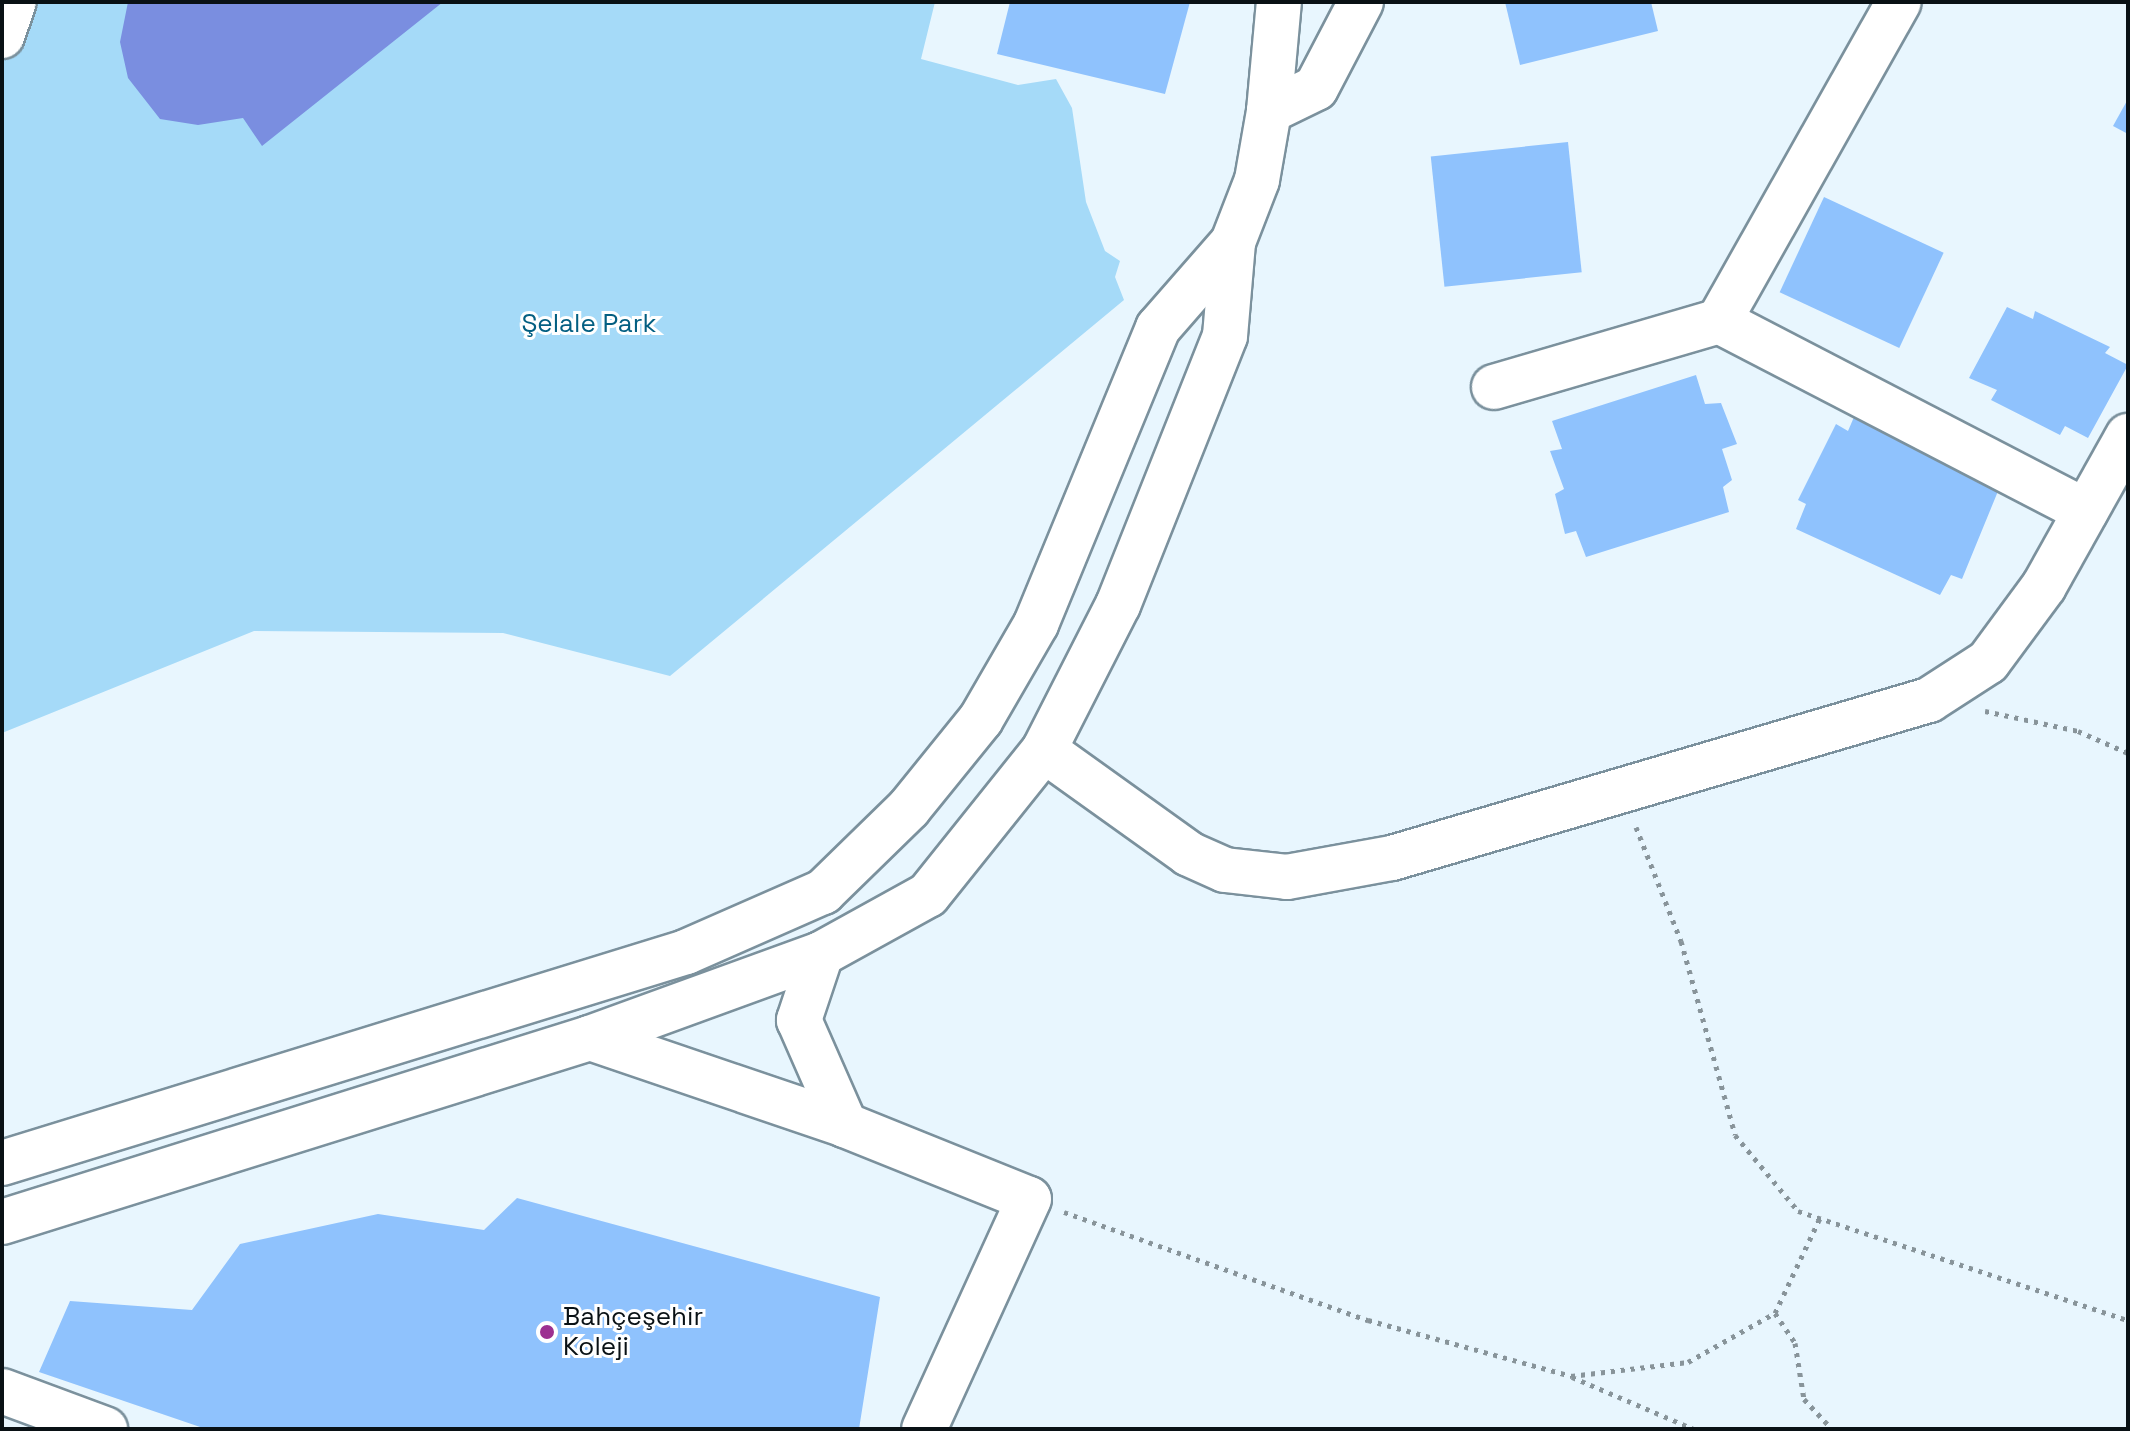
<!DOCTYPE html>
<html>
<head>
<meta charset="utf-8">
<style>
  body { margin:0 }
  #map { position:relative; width:2130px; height:1431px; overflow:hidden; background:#e8f6fe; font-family:"Space Grotesk",sans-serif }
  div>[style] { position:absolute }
  .green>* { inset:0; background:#a5daf8 }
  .water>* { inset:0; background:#7a8ee0 }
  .building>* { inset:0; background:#8fc2fd; transform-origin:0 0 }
  .path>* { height:5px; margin-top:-2.5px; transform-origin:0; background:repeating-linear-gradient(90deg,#88949a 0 4px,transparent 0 10px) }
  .roads { filter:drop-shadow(2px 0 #7b919d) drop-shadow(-2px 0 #7b919d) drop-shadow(0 2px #7b919d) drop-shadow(0 -2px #7b919d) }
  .minor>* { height:44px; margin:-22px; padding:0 22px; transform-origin:22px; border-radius:22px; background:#fff }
  .dots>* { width:22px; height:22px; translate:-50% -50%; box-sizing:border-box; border:4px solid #fff; border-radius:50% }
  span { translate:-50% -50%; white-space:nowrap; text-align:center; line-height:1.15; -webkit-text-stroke:6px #fff; paint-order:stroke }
  .park-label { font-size:26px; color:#035f82 }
  .poi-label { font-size:26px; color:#091115 }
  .left { translate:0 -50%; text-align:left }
  .frame { position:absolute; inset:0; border:4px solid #091115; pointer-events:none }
</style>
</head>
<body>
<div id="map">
  <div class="green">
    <i style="clip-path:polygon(2px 2px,935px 2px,921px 59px,1018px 85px,1056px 79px,1072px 108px,1086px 202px,1105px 251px,1120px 261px,1115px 277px,1124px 300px,670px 676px,503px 633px,254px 631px,2px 733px)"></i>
  </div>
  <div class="water">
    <i style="clip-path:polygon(128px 2px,443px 2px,262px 146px,243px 118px,198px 125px,160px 119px,128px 78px,120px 42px)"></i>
  </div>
  <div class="building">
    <i style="clip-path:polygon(1010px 2px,1190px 2px,1165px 94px,997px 54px)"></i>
    <i style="clip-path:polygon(1505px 2px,1651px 2px,1658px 31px,1520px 65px)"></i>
    <i style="clip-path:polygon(2128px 99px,2128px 134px,2113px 126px)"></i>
    <i style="left:1568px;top:142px;width:131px;height:138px;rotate:84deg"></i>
    <i style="left:1824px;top:197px;width:132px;height:105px;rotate:25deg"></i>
    <i style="clip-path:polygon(2007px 307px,2033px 319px,2035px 311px,2110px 347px,2105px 353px,2128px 365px,2088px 438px,2065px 426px,2060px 435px,1991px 400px,1997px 390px,1969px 378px)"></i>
    <i style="clip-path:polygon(1696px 375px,1705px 404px,1721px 403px,1737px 444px,1722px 449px,1732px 480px,1723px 487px,1729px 512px,1586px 557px,1576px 531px,1565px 534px,1555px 494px,1564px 489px,1550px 451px,1562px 449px,1552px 421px)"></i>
    <i style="clip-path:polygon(1857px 410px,2003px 479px,1962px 579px,1951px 575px,1940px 595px,1796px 529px,1806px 504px,1798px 500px,1836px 424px,1848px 431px)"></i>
    <i style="clip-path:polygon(517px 1198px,880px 1297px,859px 1429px,206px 1429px,39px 1372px,70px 1301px,192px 1310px,240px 1244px,378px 1214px,484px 1230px)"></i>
  </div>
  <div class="path">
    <i style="left:1985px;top:711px;width:95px;rotate:12.1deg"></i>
    <i style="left:2078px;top:731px;width:55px;rotate:23.7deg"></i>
    <i style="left:1636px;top:827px;width:123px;rotate:68.5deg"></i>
    <i style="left:1681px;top:941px;width:201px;rotate:74.4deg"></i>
    <i style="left:1735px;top:1135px;width:99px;rotate:50.3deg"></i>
    <i style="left:1798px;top:1211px;width:348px;rotate:18.3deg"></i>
    <i style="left:1064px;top:1212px;width:323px;rotate:19.6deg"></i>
    <i style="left:1368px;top:1320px;width:211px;rotate:15.4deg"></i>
    <i style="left:1571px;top:1376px;width:118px;rotate:-6.8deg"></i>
    <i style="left:1688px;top:1362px;width:100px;rotate:-29.4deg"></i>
    <i style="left:1775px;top:1313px;width:105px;rotate:-64.7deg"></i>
    <i style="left:1775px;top:1313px;width:36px;rotate:56deg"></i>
    <i style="left:1795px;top:1343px;width:57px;rotate:80.9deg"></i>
    <i style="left:1804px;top:1399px;width:41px;rotate:47deg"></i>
    <i style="left:1572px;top:1377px;width:133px;rotate:23.1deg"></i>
  </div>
  <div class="roads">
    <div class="minor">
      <i style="left:2px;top:36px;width:36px;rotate:-71deg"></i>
      <i style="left:1269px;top:111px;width:52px;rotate:-26.1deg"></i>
      <i style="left:1316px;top:88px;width:97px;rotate:-62.4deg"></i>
      <i style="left:1719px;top:321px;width:413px;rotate:27.4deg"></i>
      <i style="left:1494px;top:387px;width:234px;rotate:-16.3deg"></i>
      <i style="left:1719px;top:321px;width:366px;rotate:-60.6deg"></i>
      <i style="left:1044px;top:750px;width:178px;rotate:35.6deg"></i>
      <i style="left:1189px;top:854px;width:39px;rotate:24deg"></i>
      <i style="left:1225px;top:870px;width:62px;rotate:6.4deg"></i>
      <i style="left:1287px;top:877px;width:107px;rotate:-10.3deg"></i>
      <i style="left:1392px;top:858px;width:560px;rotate:-16.4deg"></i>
      <i style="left:1929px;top:700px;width:70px;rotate:-32.8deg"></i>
      <i style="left:1988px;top:662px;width:94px;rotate:-53.6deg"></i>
      <i style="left:2044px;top:586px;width:172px;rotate:-60.8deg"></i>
      <i style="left:821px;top:954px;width:70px;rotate:108.4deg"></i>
      <i style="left:799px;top:1020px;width:115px;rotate:66.3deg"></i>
      <i style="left:845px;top:1125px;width:198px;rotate:21.9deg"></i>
      <i style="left:1029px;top:1199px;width:253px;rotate:114.5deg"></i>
      <i style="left:590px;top:1038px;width:269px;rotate:18.8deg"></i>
      <i style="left:2px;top:1163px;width:716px;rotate:-17.14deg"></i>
      <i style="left:686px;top:952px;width:150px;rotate:-23.7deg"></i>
      <i style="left:823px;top:892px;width:120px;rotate:-44.3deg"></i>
      <i style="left:909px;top:808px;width:114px;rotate:-51deg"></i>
      <i style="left:981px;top:719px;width:110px;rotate:-59.9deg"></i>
      <i style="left:1036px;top:624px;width:320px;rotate:-67.6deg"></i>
      <i style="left:1158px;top:328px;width:114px;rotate:-48.9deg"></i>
      <i style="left:2px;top:1222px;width:616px;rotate:-17.38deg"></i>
      <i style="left:590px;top:1038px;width:246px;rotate:-20deg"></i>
      <i style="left:821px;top:954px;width:122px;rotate:-28.9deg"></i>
      <i style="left:928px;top:895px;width:186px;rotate:-51.3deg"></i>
      <i style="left:1044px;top:750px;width:163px;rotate:-63deg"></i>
      <i style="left:1118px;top:605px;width:289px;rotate:-68.3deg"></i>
      <i style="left:1225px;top:336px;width:94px;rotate:-85.1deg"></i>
      <i style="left:1233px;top:242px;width:66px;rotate:-68.8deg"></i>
      <i style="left:1257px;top:180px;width:70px;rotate:-80.1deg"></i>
      <i style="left:1269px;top:111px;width:109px;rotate:-84.8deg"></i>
      <i style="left:2px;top:1391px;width:110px;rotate:20.3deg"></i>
    </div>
  </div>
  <div class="dots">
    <i style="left:547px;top:1332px;background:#9c3091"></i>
  </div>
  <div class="park-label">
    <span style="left:589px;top:324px">Şelale Park</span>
  </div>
  <div class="poi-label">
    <span class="left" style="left:563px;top:1332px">Bahçeşehir<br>Koleji</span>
  </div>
  <div class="frame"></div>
</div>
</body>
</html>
